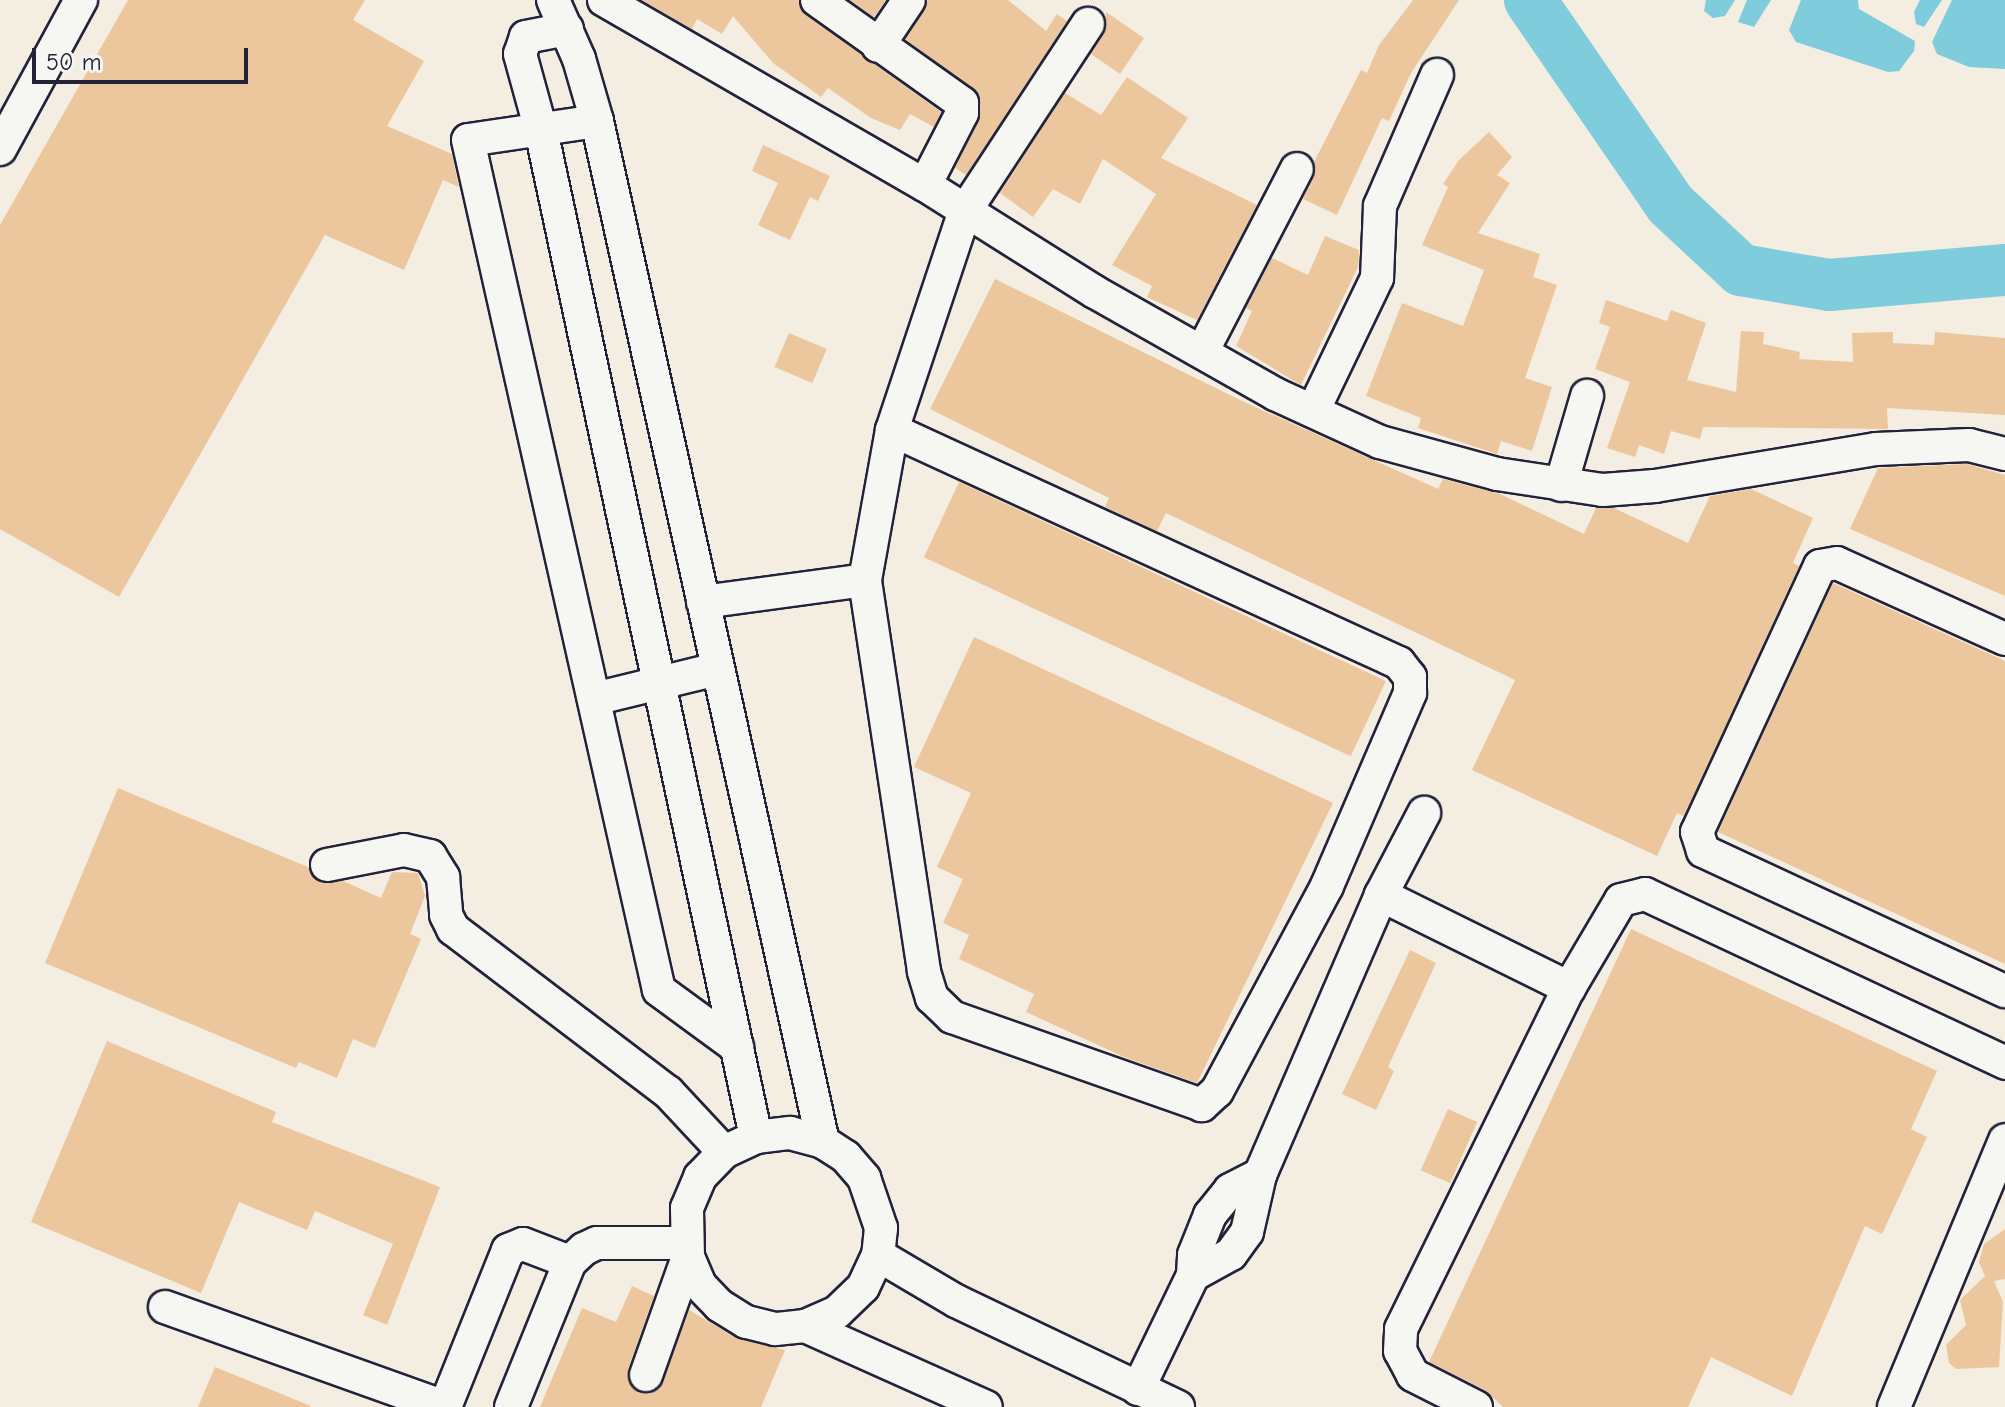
<!DOCTYPE html>
<html>
<head>
<meta charset="utf-8">
<style>
  body { margin:0 }
  #map { position:relative; width:2005px; height:1407px; overflow:hidden; background:#f4ede1; font-family:"Comic Neue",sans-serif }
  div>[style] { position:absolute }
  .water>* { inset:0; background:#7eccdc }
  .river>* { height:52px; margin:-26px; padding:0 26px; transform-origin:26px; border-radius:26px; background:#7eccdc }
  .building>* { inset:0; background:#ecc79d; transform-origin:0 0 }
  .roads { filter:drop-shadow(2px 0 #22223b) drop-shadow(-2px 0 #22223b) drop-shadow(0 2px #22223b) drop-shadow(0 -2px #22223b) }
  .minor>* { height:32px; margin:-16px; padding:0 16px; transform-origin:16px; border-radius:16px; background:#f6f6f2 }
  span { translate:-50% -50%; white-space:nowrap; text-align:center; line-height:1.15; -webkit-text-stroke:6px #f6f6f2; paint-order:stroke }
  .scale { position:absolute; left:32px; top:48px; width:216px; height:36px; box-sizing:border-box; border:4px solid #22223b; border-top:0; padding-left:10px; font-size:24px; line-height:28px; white-space:nowrap; color:#22223b; -webkit-text-stroke:6px #f6f6f2; paint-order:stroke }
</style>
</head>
<body>
<div id="map">
  <div class="water">
    <i style="clip-path:polygon(1706px 0,1735px 0,1725px 16px,1713px 18px,1704px 11px)"></i>
    <i style="clip-path:polygon(1747px 0,1771px 0,1754px 27px,1738px 22px)"></i>
    <i style="clip-path:polygon(1801px 0,1858px 0,1859px 9px,1915px 41px,1914px 51px,1899px 71px,1888px 72px,1796px 42px,1789px 30px)"></i>
    <i style="clip-path:polygon(1920px 0,1942px 0,1924px 27px,1916px 24px,1914px 12px)"></i>
    <i style="clip-path:polygon(1952px 0,2005px 0,2005px 69px,1969px 67px,1937px 54px,1932px 42px)"></i>
  </div>
  <div class="river">
    <i style="left:1530px;top:0;width:247px;rotate:55.5deg"></i>
    <i style="left:1670px;top:204px;width:97px;rotate:42.9deg"></i>
    <i style="left:1741px;top:270px;width:89px;rotate:9.7deg"></i>
    <i style="left:1829px;top:285px;width:177px;rotate:-4.9deg"></i>
  </div>
  <div class="building">
    <i style="clip-path:polygon(128px 0,365px 0,353px 20px,424px 61px,387px 126px,452px 154px,459px 187px,443px 180px,404px 270px,325px 235px,119px 597px,0 529px,0 225px)"></i>
    <i style="clip-path:polygon(642px 0,798px 0,806px 15px,941px 112px,934px 127px,910px 114px,900px 130px,871px 118px,828px 88px,821px 97px,773px 63px,733px 16px,722px 34px,697px 19px,692px 29px)"></i>
    <i style="clip-path:polygon(850px 0,886px 0,874px 17px)"></i>
    <i style="clip-path:polygon(928px 0,1008px 0,1046px 31px,1057px 14px,1067px 21px,966px 175px,955px 168px,979px 121px,979px 95px,905px 39px)"></i>
    <i style="clip-path:polygon(1413px 0,1459px 0,1411px 73px,1389px 121px,1382px 118px,1337px 215px,1303px 199px,1314px 177px,1314px 162px,1361px 70px,1367px 73px,1379px 45px)"></i>
    <i style="clip-path:polygon(1106px 12px,1144px 38px,1120px 74px,1091px 54px,1104px 34px)"></i>
    <i style="clip-path:polygon(1127px 77px,1188px 118px,1161px 158px,1257px 205px,1197px 320px,1147px 297px,1152px 286px,1112px 265px,1156px 194px,1103px 159px,1080px 204px,1053px 189px,1033px 217px,1000px 193px,1065px 93px,1101px 115px)"></i>
    <i style="clip-path:polygon(1489px 132px,1512px 157px,1497px 175px,1510px 183px,1478px 233px,1540px 254px,1533px 277px,1557px 285px,1525px 378px,1552px 387px,1532px 451px,1501px 441px,1497px 454px,1418px 428px,1421px 418px,1366px 396px,1402px 303px,1463px 326px,1484px 270px,1422px 245px,1448px 187px,1443px 184px,1459px 160px)"></i>
    <i style="clip-path:polygon(763px 145px,830px 176px,818px 201px,810px 197px,790px 240px,758px 225px,778px 183px,752px 171px)"></i>
    <i style="clip-path:polygon(1325px 236px,1359px 250px,1358px 267px,1301px 385px,1236px 346px,1252px 311px,1246px 308px,1272px 258px,1308px 275px)"></i>
    <i style="clip-path:polygon(995px 279px,1240px 400px,1438px 489px,1443px 479px,1500px 494px,1584px 534px,1596px 508px,1614px 508px,1688px 543px,1710px 496px,1751px 489px,1813px 518px,1793px 563px,1799px 566px,1684px 816px,1677px 813px,1657px 856px,1472px 770px,1515px 680px,1166px 513px,1157px 531px,1105px 507px,1109px 498px,930px 409px)"></i>
    <i style="clip-path:polygon(1606px 300px,1667px 321px,1671px 310px,1706px 323px,1687px 380px,1736px 392px,1741px 331px,1764px 332px,1763px 344px,1800px 352px,1799px 359px,1853px 362px,1852px 333px,1893px 332px,1893px 343px,1934px 345px,1935px 332px,2005px 338px,2005px 415px,1887px 408px,1888px 429px,1703px 427px,1700px 439px,1671px 431px,1664px 454px,1639px 445px,1635px 457px,1607px 448px,1630px 382px,1595px 369px,1610px 327px,1599px 323px)"></i>
    <i style="left:789px;top:333px;width:41px;height:37px;rotate:23deg"></i>
    <i style="clip-path:polygon(1967px 464px,2005px 475px,2005px 596px,1850px 529px,1878px 468px)"></i>
    <i style="left:959px;top:482px;width:471px;height:83px;rotate:25deg"></i>
    <i style="clip-path:polygon(1833px 583px,2005px 661px,2005px 964px,1718px 832px)"></i>
    <i style="clip-path:polygon(974px 637px,1333px 803px,1197px 1083px,1124px 1057px,1026px 1012px,1034px 994px,959px 959px,969px 935px,943px 923px,963px 879px,937px 867px,971px 793px,914px 767px)"></i>
    <i style="clip-path:polygon(118px 788px,308px 867px,322px 883px,343px 881px,381px 898px,392px 872px,418px 873px,425px 896px,410px 934px,421px 939px,375px 1048px,353px 1039px,337px 1078px,299px 1062px,296px 1068px,45px 963px)"></i>
    <i style="clip-path:polygon(1631px 929px,1937px 1071px,1911px 1129px,1927px 1137px,1882px 1234px,1865px 1226px,1792px 1396px,1711px 1357px,1688px 1407px,1503px 1407px,1485px 1390px,1429px 1362px)"></i>
    <i style="clip-path:polygon(1410px 950px,1436px 963px,1388px 1067px,1394px 1071px,1376px 1110px,1342px 1094px)"></i>
    <i style="clip-path:polygon(107px 1041px,276px 1112px,272px 1122px,440px 1187px,387px 1325px,363px 1315px,393px 1244px,315px 1211px,307px 1230px,239px 1202px,201px 1293px,31px 1222px)"></i>
    <i style="left:1448px;top:1109px;width:32px;height:67px;rotate:24deg"></i>
    <i style="clip-path:polygon(2005px 1229px,2005px 1279px,1994px 1281px,2003px 1302px,1999px 1367px,1956px 1369px,1949px 1363px,1946px 1345px,1966px 1325px,1960px 1300px,1985px 1276px,1979px 1262px,1984px 1244px)"></i>
    <i style="clip-path:polygon(632px 1286px,654px 1296px,628px 1369px,632px 1388px,649px 1394px,659px 1389px,689px 1310px,736px 1338px,785px 1350px,761px 1407px,540px 1407px,582px 1308px,616px 1322px)"></i>
    <i style="clip-path:polygon(215px 1367px,311px 1406px,310px 1407px,198px 1407px)"></i>
  </div>
  <div class="roads">
    <div class="minor">
      <i style="left:553px;top:0;width:64px;rotate:66.2deg"></i>
      <i style="left:579px;top:59px;width:65px;rotate:73.8deg"></i>
      <i style="left:597px;top:121px;width:1046px;rotate:77.52deg"></i>
      <i style="left:823px;top:1142px;width:27px;rotate:33deg"></i>
      <i style="left:846px;top:1157px;width:28px;rotate:49deg"></i>
      <i style="left:864px;top:1178px;width:53px;rotate:71.2deg"></i>
      <i style="left:881px;top:1228px;width:27px;rotate:96deg"></i>
      <i style="left:878px;top:1255px;width:35px;rotate:115deg"></i>
      <i style="left:863px;top:1287px;width:36px;rotate:136deg"></i>
      <i style="left:837px;top:1312px;width:35px;rotate:156deg"></i>
      <i style="left:805px;top:1326px;width:30px;rotate:174deg"></i>
      <i style="left:775px;top:1329px;width:30px;rotate:-166deg"></i>
      <i style="left:746px;top:1322px;width:31px;rotate:-148deg"></i>
      <i style="left:720px;top:1306px;width:29px;rotate:-134deg"></i>
      <i style="left:700px;top:1285px;width:30px;rotate:-113deg"></i>
      <i style="left:688px;top:1257px;width:49px;rotate:-91.2deg"></i>
      <i style="left:687px;top:1208px;width:34px;rotate:-67deg"></i>
      <i style="left:700px;top:1177px;width:35px;rotate:-46deg"></i>
      <i style="left:724px;top:1152px;width:35px;rotate:-25deg"></i>
      <i style="left:756px;top:1137px;width:34px;rotate:-7deg"></i>
      <i style="left:790px;top:1133px;width:34px;rotate:15deg"></i>
      <i style="left:604px;top:0;width:370px;rotate:30deg"></i>
      <i style="left:925px;top:185px;width:201px;rotate:32.2deg"></i>
      <i style="left:1095px;top:292px;width:207px;rotate:29.5deg"></i>
      <i style="left:1275px;top:394px;width:115px;rotate:24.6deg"></i>
      <i style="left:1380px;top:442px;width:121px;rotate:15.3deg"></i>
      <i style="left:1497px;top:474px;width:107px;rotate:8.6deg"></i>
      <i style="left:1603px;top:490px;width:52px;rotate:-4.4deg"></i>
      <i style="left:1655px;top:486px;width:224px;rotate:-9.5deg"></i>
      <i style="left:1876px;top:449px;width:93px;rotate:-2.5deg"></i>
      <i style="left:1969px;top:445px;width:37px;rotate:14deg"></i>
      <i style="left:817px;top:0;width:178px;rotate:35.4deg"></i>
      <i style="left:962px;top:103px;width:10px;rotate:90deg"></i>
      <i style="left:962px;top:113px;width:81px;rotate:117.2deg"></i>
      <i style="left:567px;top:29px;width:42px;rotate:169deg"></i>
      <i style="left:526px;top:37px;width:18px;rotate:109deg"></i>
      <i style="left:520px;top:54px;width:79px;rotate:74.6deg"></i>
      <i style="left:541px;top:130px;width:1030px;rotate:77.95deg"></i>
      <i style="left:878px;top:46px;width:55px;rotate:-56deg"></i>
      <i style="left:597px;top:121px;width:130px;rotate:171.6deg"></i>
      <i style="left:468px;top:140px;width:871px;rotate:77.34deg"></i>
      <i style="left:659px;top:990px;width:97px;rotate:36.2deg"></i>
      <i style="left:0;top:149px;width:170px;rotate:-61.5deg"></i>
      <i style="left:1202px;top:352px;width:206px;rotate:-62.6deg"></i>
      <i style="left:1313px;top:411px;width:148px;rotate:-64.3deg"></i>
      <i style="left:1377px;top:278px;width:72px;rotate:-87.6deg"></i>
      <i style="left:1380px;top:206px;width:143px;rotate:-66.5deg"></i>
      <i style="left:892px;top:430px;width:558px;rotate:24.68deg"></i>
      <i style="left:1399px;top:663px;width:18px;rotate:52deg"></i>
      <i style="left:1410px;top:677px;width:16px;rotate:90deg"></i>
      <i style="left:1410px;top:693px;width:210px;rotate:113.3deg"></i>
      <i style="left:1327px;top:886px;width:233px;rotate:118.2deg"></i>
      <i style="left:1217px;top:1091px;width:21px;rotate:137deg"></i>
      <i style="left:1202px;top:1105px;width:265px;rotate:-160.6deg"></i>
      <i style="left:952px;top:1017px;width:28px;rotate:-136deg"></i>
      <i style="left:932px;top:998px;width:28px;rotate:-107deg"></i>
      <i style="left:924px;top:971px;width:395px;rotate:-98.6deg"></i>
      <i style="left:865px;top:580px;width:152px;rotate:-79.8deg"></i>
      <i style="left:892px;top:430px;width:231px;rotate:-71.6deg"></i>
      <i style="left:965px;top:211px;width:224px;rotate:-56.7deg"></i>
      <i style="left:1561px;top:485px;width:93px;rotate:-73.7deg"></i>
      <i style="left:703px;top:602px;width:163px;rotate:-7.7deg"></i>
      <i style="left:2005px;top:639px;width:184px;rotate:-155.7deg"></i>
      <i style="left:1837px;top:563px;width:17px;rotate:170deg"></i>
      <i style="left:1820px;top:566px;width:293px;rotate:114.8deg"></i>
      <i style="left:1697px;top:832px;width:20px;rotate:72deg"></i>
      <i style="left:1703px;top:851px;width:333px;rotate:24.9deg"></i>
      <i style="left:594px;top:699px;width:127px;rotate:-13.7deg"></i>
      <i style="left:327px;top:865px;width:78px;rotate:-11deg"></i>
      <i style="left:404px;top:850px;width:27px;rotate:13deg"></i>
      <i style="left:430px;top:856px;width:25px;rotate:58deg"></i>
      <i style="left:443px;top:877px;width:38px;rotate:85deg"></i>
      <i style="left:446px;top:915px;width:16px;rotate:63deg"></i>
      <i style="left:453px;top:929px;width:270px;rotate:37.2deg"></i>
      <i style="left:668px;top:1092px;width:82px;rotate:47deg"></i>
      <i style="left:1381px;top:895px;width:210px;rotate:26.3deg"></i>
      <i style="left:878px;top:1255px;width:91px;rotate:30.5deg"></i>
      <i style="left:956px;top:1301px;width:246px;rotate:25.5deg"></i>
      <i style="left:1193px;top:1275px;width:43px;rotate:-28.9deg"></i>
      <i style="left:1231px;top:1254px;width:27px;rotate:-54deg"></i>
      <i style="left:1247px;top:1232px;width:58px;rotate:-77.2deg"></i>
      <i style="left:1260px;top:1175px;width:305px;rotate:-66.6deg"></i>
      <i style="left:1381px;top:895px;width:93px;rotate:-62.3deg"></i>
      <i style="left:165px;top:1307px;width:296px;rotate:19.7deg"></i>
      <i style="left:805px;top:1326px;width:198px;rotate:24.1deg"></i>
      <i style="left:646px;top:1375px;width:125px;rotate:-70.4deg"></i>
      <i style="left:1138px;top:1389px;width:127px;rotate:-64.2deg"></i>
      <i style="left:1193px;top:1275px;width:20px;rotate:-87deg"></i>
      <i style="left:1194px;top:1255px;width:43px;rotate:-68.2deg"></i>
      <i style="left:1210px;top:1215px;width:32px;rotate:-51deg"></i>
      <i style="left:1230px;top:1190px;width:34px;rotate:-27deg"></i>
      <i style="left:445px;top:1407px;width:169px;rotate:-68.1deg"></i>
      <i style="left:508px;top:1250px;width:16px;rotate:-22deg"></i>
      <i style="left:523px;top:1244px;width:50px;rotate:21deg"></i>
      <i style="left:511px;top:1407px;width:157px;rotate:-67.9deg"></i>
      <i style="left:570px;top:1262px;width:19px;rotate:-43deg"></i>
      <i style="left:584px;top:1249px;width:14px;rotate:-25deg"></i>
      <i style="left:597px;top:1243px;width:88px"></i>
      <i style="left:1476px;top:1407px;width:71px;rotate:-153.1deg"></i>
      <i style="left:1413px;top:1375px;width:27px;rotate:-118deg"></i>
      <i style="left:1400px;top:1351px;width:22px;rotate:-87deg"></i>
      <i style="left:1401px;top:1329px;width:380px;rotate:-63.8deg"></i>
      <i style="left:1569px;top:988px;width:102px;rotate:-59.4deg"></i>
      <i style="left:1621px;top:900px;width:25px;rotate:-14deg"></i>
      <i style="left:1645px;top:894px;width:398px;rotate:25.1deg"></i>
      <i style="left:1894px;top:1407px;width:289px;rotate:-67.4deg"></i>
    </div>
  </div>
  <div class="scale">50 m</div>
</div>
</body>
</html>
